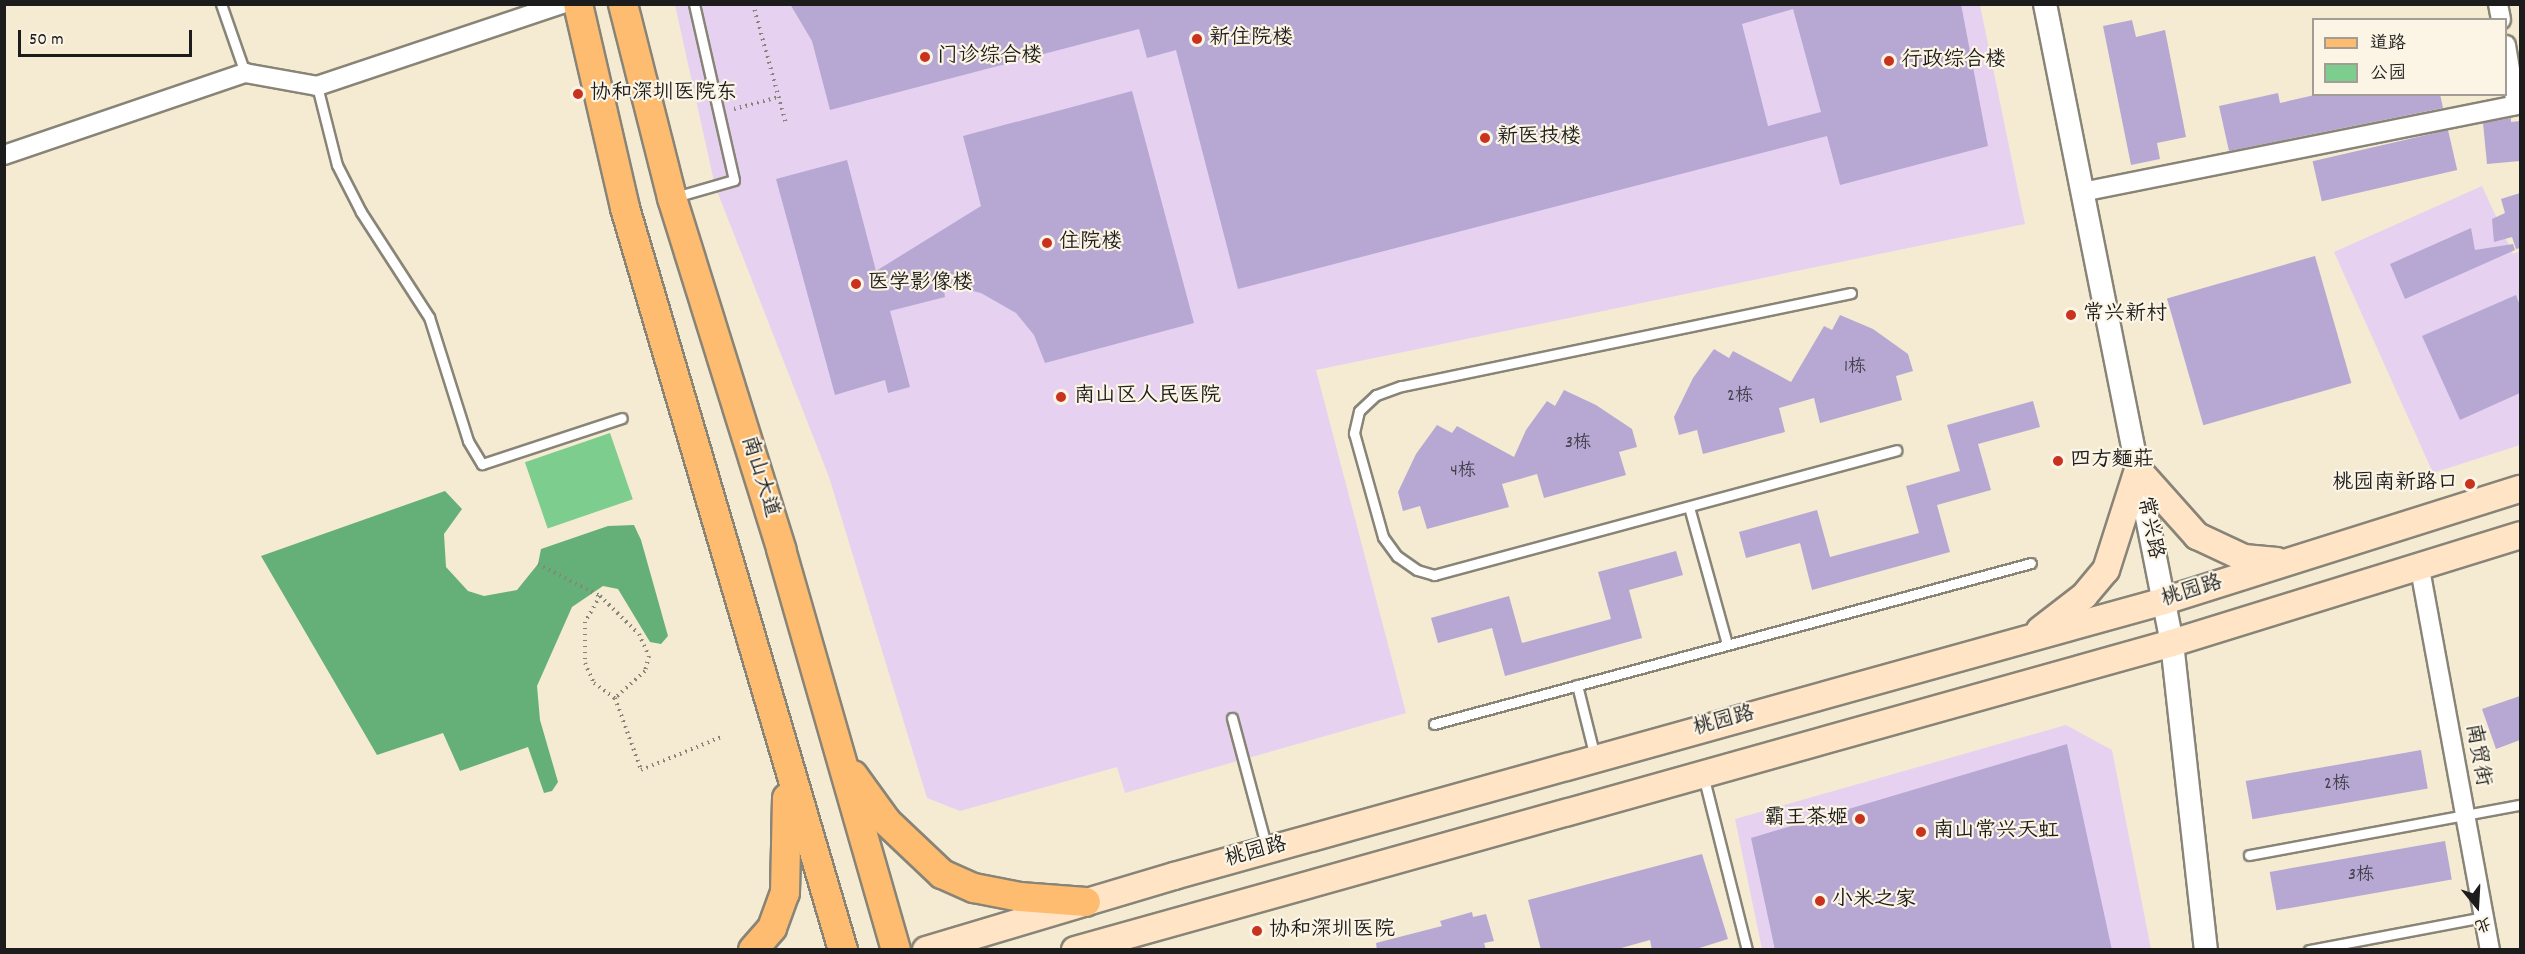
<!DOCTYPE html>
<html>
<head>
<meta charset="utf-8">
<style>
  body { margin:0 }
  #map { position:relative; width:2525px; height:954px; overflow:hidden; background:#f4ebd2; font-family:Dekko,"LXGW WenKai TC",sans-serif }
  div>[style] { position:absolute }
  .built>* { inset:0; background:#e6d2f0 }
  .green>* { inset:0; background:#7ccd8e; transform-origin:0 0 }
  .forest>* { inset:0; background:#65b079 }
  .building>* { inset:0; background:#b6a8d3; transform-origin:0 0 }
  .path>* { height:4px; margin-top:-2px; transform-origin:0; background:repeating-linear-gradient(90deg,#888477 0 1.5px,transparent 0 6px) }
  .roads { filter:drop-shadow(2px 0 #888477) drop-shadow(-2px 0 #888477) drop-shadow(0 2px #888477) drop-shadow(0 -2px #888477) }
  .service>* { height:9px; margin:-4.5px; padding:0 4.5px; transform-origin:4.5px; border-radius:4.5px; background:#fff }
  .minor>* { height:18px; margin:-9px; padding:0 9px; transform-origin:9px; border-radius:9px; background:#fff }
  .tertiary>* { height:22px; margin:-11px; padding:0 11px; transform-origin:11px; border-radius:11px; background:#fff }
  .secondary>* { height:26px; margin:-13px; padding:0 13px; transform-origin:13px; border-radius:13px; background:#ffe4c6 }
  .primary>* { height:28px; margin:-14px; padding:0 14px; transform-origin:14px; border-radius:14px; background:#febc70 }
  .dots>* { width:16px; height:16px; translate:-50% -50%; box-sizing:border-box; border:3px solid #fcf5e5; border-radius:50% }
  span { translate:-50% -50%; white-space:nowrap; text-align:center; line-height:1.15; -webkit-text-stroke:4.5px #fcf5e5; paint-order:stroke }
  .number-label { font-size:18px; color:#423f4a }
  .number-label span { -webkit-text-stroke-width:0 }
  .poi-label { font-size:21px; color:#1c1c1c }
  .left { translate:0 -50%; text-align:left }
  .right { translate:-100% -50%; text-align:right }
  .street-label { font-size:21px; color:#1c1c1c }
  .frame { position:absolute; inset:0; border:6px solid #1c1c1c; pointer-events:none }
  .legend { position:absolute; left:2312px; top:18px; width:195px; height:78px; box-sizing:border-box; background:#fcf5e5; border:2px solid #a29e95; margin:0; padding:8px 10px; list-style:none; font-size:18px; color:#1c1c1c }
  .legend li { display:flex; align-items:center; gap:12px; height:30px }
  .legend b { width:30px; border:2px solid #a29e95 }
  .north { position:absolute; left:2447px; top:876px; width:60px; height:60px; -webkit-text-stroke:4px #fcf5e5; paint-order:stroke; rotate:162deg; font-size:16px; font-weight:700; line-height:24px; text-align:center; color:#1c1c1c }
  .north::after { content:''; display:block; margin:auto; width:21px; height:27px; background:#1c1c1c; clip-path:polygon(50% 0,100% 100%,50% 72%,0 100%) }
  .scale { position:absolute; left:18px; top:30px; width:174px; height:27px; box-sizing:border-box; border:3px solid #1c1c1c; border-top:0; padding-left:8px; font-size:18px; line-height:21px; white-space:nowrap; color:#1c1c1c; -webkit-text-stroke:4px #fcf5e5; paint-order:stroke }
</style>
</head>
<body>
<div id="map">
  <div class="built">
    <i style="clip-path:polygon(675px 5px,1980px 5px,2025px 224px,1316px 370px,1406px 713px,1125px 793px,1117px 767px,960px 811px,927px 798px,829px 477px,715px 186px)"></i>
    <i style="clip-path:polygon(2482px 186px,2513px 254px,2520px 251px,2520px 445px,2433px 473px,2334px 252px)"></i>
    <i style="clip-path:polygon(2066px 725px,2112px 750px,2151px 949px,1762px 949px,1735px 819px)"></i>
  </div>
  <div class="green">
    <i style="left:610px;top:433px;width:70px;height:90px;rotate:71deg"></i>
  </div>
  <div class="forest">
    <i style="clip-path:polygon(445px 491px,462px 509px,444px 534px,446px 567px,468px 591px,484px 596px,517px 590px,538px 564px,541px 549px,608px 526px,634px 525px,641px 540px,668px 636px,661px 644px,650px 642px,618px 589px,603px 586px,572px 607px,537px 686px,540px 720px,558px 782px,552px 791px,544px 793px,528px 747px,460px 771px,443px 733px,377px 755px,261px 556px)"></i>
  </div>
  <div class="building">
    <i style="clip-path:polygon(evenodd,790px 4px,1961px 4px,1988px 146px,1840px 185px,1827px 136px,1238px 289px,1176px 50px,1147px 58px,1139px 29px,830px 110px,812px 41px,790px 4px,1793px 9px,1821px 112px,1768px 126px,1742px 24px,1793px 9px)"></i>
    <i style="clip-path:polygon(2132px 20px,2136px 37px,2165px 30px,2186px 137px,2157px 143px,2160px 159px,2131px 165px,2103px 26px)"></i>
    <i style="clip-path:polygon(1132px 91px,1194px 323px,1045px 363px,1034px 335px,1016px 313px,981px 293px,943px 284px,945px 297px,890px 311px,910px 387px,888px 393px,885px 380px,835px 395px,776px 179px,847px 160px,876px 271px,981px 206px,963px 136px)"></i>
    <i style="clip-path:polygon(2278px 93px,2280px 103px,2319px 94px,2440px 94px,2443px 108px,2229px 151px,2219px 106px)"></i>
    <i style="clip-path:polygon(2511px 118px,2511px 122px,2520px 121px,2520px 161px,2487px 164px,2483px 123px)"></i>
    <i style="left:2448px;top:130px;width:41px;height:139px;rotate:77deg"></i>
    <i style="clip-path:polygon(2520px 193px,2520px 248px,2516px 249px,2512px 237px,2494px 242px,2492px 219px,2505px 213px,2501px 199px)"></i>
    <i style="clip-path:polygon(2471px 228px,2475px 250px,2513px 244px,2515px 250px,2405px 299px,2390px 264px)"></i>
    <i style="left:2315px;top:256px;width:132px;height:154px;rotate:74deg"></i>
    <i style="clip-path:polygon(2516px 295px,2520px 306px,2520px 393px,2460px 420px,2422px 336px)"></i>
    <i style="clip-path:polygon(1840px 315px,1873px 329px,1908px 354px,1913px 371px,1896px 376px,1902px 400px,1820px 423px,1814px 398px,1779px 408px,1785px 432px,1703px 454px,1697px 430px,1679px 435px,1674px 417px,1693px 378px,1714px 349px,1729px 358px,1733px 351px,1791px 382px,1824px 326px,1832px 330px)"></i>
    <i style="clip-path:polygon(1564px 390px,1596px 405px,1632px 429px,1637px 447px,1619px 452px,1626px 475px,1544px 498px,1537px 474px,1502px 484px,1509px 507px,1427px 529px,1420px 506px,1403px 511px,1398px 492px,1416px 454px,1437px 425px,1452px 433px,1457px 426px,1514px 457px,1526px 430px,1547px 401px,1555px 406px)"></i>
    <i style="clip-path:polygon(2033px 401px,2040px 427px,1978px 444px,1991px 490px,1937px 505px,1950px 552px,1812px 590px,1800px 543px,1746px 558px,1739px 532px,1817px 510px,1830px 557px,1919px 533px,1906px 486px,1960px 471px,1947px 425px)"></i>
    <i style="clip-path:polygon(1676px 551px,1683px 575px,1629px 590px,1642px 638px,1505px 676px,1492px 628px,1438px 643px,1431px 618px,1509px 596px,1522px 643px,1611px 619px,1598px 572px)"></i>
    <i style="clip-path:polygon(2520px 696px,2520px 740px,2496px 749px,2482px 709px)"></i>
    <i style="clip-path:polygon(2067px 744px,2112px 950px,1775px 950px,1751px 838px)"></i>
    <i style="left:2421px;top:750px;width:39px;height:178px;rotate:80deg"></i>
    <i style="left:2445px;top:841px;width:39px;height:178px;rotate:80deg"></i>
    <i style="clip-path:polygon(1702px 854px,1728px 939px,1693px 950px,1652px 950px,1650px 940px,1614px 950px,1541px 950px,1528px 900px)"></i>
    <i style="clip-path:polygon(1472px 912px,1473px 917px,1486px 914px,1494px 941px,1484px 943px,1486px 950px,1377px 950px,1376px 943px,1442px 926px,1440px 921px)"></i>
  </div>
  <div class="path">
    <i style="left:753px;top:4px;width:124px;rotate:74.6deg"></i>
    <i style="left:734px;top:109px;width:47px;rotate:-14.9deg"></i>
    <i style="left:538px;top:564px;width:70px;rotate:27.3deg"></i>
    <i style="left:600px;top:596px;width:54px;rotate:44.3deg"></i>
    <i style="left:639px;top:634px;width:24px;rotate:66deg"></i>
    <i style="left:649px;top:656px;width:16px;rotate:105deg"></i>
    <i style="left:645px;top:671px;width:40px;rotate:138deg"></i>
    <i style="left:600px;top:596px;width:30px;rotate:120deg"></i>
    <i style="left:585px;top:622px;width:41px;rotate:90deg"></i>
    <i style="left:585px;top:663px;width:22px;rotate:66deg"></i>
    <i style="left:594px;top:683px;width:26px;rotate:36deg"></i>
    <i style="left:615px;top:698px;width:77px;rotate:70.1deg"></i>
    <i style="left:641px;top:770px;width:87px;rotate:-22.4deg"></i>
  </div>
  <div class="roads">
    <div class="service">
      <i style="left:221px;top:4px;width:73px;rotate:70.8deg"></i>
      <i style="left:317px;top:86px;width:81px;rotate:75.8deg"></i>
      <i style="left:337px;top:165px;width:53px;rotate:62.9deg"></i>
      <i style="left:361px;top:212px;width:125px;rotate:57.1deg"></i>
      <i style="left:429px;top:317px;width:130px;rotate:72.5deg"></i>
      <i style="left:468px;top:441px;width:27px;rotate:59deg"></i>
      <i style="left:482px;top:464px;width:147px;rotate:-18.2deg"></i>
      <i style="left:675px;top:197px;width:61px;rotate:-16.1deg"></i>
      <i style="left:734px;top:180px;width:180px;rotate:-102.8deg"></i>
      <i style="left:1851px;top:293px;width:460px;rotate:168.3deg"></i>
      <i style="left:1401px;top:386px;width:27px;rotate:160deg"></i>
      <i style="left:1376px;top:395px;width:23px;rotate:137deg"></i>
      <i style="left:1359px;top:411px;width:23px;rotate:103deg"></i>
      <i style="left:1354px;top:433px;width:108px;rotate:74.4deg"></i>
      <i style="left:1383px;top:537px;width:24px;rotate:54deg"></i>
      <i style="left:1397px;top:556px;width:24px;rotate:35deg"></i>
      <i style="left:1417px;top:570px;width:18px;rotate:16deg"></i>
      <i style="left:1434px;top:575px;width:479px;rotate:-15.1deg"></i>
      <i style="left:1689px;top:507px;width:142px;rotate:74.5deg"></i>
      <i style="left:1577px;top:685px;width:74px;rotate:76deg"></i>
      <i style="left:1232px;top:718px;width:136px;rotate:75deg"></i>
      <i style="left:1434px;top:724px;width:618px;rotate:-15.09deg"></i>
      <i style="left:1703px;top:775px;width:180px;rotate:75.9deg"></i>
      <i style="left:2249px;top:855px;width:276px;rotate:-10.5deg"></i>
      <i style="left:2309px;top:950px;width:178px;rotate:-10.7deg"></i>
    </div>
    <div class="minor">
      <i style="left:2498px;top:4px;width:16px;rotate:79deg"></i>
      <i style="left:4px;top:155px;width:255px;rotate:-18.8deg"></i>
      <i style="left:245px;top:73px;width:73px;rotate:10.2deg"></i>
      <i style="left:317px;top:86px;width:258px;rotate:-18.5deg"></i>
      <i style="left:2082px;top:192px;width:443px;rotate:-11.3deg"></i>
      <i style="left:2516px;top:105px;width:61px;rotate:-99.5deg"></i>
      <i style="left:2420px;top:569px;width:387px;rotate:79.6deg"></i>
    </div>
    <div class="tertiary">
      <i style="left:2045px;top:4px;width:651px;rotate:78.76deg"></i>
      <i style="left:2172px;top:643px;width:309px;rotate:83.7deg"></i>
    </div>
    <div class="secondary">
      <i style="left:2138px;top:470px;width:89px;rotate:48.2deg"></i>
      <i style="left:2197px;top:536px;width:52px;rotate:25.1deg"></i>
      <i style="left:2244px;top:558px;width:33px;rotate:5deg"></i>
      <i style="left:2040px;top:630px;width:56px;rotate:-37.7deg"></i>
      <i style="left:2084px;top:596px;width:34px;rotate:-50deg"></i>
      <i style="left:2106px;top:570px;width:105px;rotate:-72.3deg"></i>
      <i style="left:926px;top:950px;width:259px;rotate:-16.6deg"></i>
      <i style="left:1174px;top:876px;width:1027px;rotate:-15.52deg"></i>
      <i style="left:2164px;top:601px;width:373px;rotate:-17.5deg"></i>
      <i style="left:1075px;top:950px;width:1139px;rotate:-15.63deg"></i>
      <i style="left:2172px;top:643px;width:364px;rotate:-17.2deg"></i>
    </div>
    <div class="primary">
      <i style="left:578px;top:4px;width:209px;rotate:77deg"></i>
      <i style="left:625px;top:208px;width:773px;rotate:73.63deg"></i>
      <i style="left:623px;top:4px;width:200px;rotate:75.8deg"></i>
      <i style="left:672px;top:198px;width:368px;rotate:72.7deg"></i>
      <i style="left:781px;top:549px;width:417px;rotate:74deg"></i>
      <i style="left:853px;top:775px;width:58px;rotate:54.1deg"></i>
      <i style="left:887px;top:822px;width:76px;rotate:43.4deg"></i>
      <i style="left:942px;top:874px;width:35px;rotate:24deg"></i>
      <i style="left:974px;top:888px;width:47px;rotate:11.1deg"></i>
      <i style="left:1020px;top:897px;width:66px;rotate:4.3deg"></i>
      <i style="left:753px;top:950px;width:29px;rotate:-49deg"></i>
      <i style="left:772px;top:928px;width:37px;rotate:-70deg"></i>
      <i style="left:785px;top:893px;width:95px;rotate:-88.8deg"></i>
    </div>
  </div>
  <div class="dots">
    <i style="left:1197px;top:39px;background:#c8321e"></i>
    <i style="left:925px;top:57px;background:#c8321e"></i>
    <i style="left:1889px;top:61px;background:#c8321e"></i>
    <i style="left:578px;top:94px;background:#c8321e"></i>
    <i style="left:1485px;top:138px;background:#c8321e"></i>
    <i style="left:1047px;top:243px;background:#c8321e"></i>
    <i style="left:856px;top:284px;background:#c8321e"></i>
    <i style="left:2071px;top:315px;background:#c8321e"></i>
    <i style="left:1061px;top:397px;background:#c8321e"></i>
    <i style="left:2058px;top:461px;background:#c8321e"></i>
    <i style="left:2470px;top:484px;background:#c8321e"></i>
    <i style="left:1860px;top:819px;background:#c8321e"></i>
    <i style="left:1921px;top:832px;background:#c8321e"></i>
    <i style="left:1820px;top:901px;background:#c8321e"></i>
    <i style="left:1257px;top:931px;background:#c8321e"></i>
  </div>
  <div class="number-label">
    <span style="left:1855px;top:368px">1栋</span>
    <span style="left:1740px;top:397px">2栋</span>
    <span style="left:1578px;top:444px">3栋</span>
    <span style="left:1463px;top:472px">4栋</span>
    <span style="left:2337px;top:785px">2栋</span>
    <span style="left:2361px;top:876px">3栋</span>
  </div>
  <div class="poi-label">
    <span class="left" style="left:1209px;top:39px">新住院楼</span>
    <span class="left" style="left:937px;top:57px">门诊综合楼</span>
    <span class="left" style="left:1901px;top:61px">行政综合楼</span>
    <span class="left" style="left:590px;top:94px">协和深圳医院东</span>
    <span class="left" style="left:1497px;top:138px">新医技楼</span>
    <span class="left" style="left:1059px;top:243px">住院楼</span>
    <span class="left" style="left:868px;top:284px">医学影像楼</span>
    <span class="left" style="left:2083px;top:315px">常兴新村</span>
    <span class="left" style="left:1074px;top:397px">南山区人民医院</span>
    <span class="left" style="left:2070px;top:461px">四方麵莊</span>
    <span class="right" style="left:2458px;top:484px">桃园南新路口</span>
    <span class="right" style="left:1848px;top:819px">霸王茶姬</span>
    <span class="left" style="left:1933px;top:832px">南山常兴天虹</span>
    <span class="left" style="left:1832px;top:901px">小米之家</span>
    <span class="left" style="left:1269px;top:931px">协和深圳医院</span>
  </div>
  <div class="street-label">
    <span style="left:759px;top:477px;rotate:73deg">南山大道</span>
    <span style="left:2149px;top:528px;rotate:79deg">常兴路</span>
    <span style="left:2192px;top:592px;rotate:-17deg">桃园路</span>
    <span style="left:1724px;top:722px;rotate:-15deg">桃园路</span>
    <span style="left:2477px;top:755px;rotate:80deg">南贸街</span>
    <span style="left:1256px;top:853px;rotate:-15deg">桃园路</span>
  </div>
  <div class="frame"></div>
  <ul class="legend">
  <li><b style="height:8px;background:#febc70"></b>道路</li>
  <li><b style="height:16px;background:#7ccd8e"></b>公园</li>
  </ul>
  <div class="north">北</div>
  <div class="scale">50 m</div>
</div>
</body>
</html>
